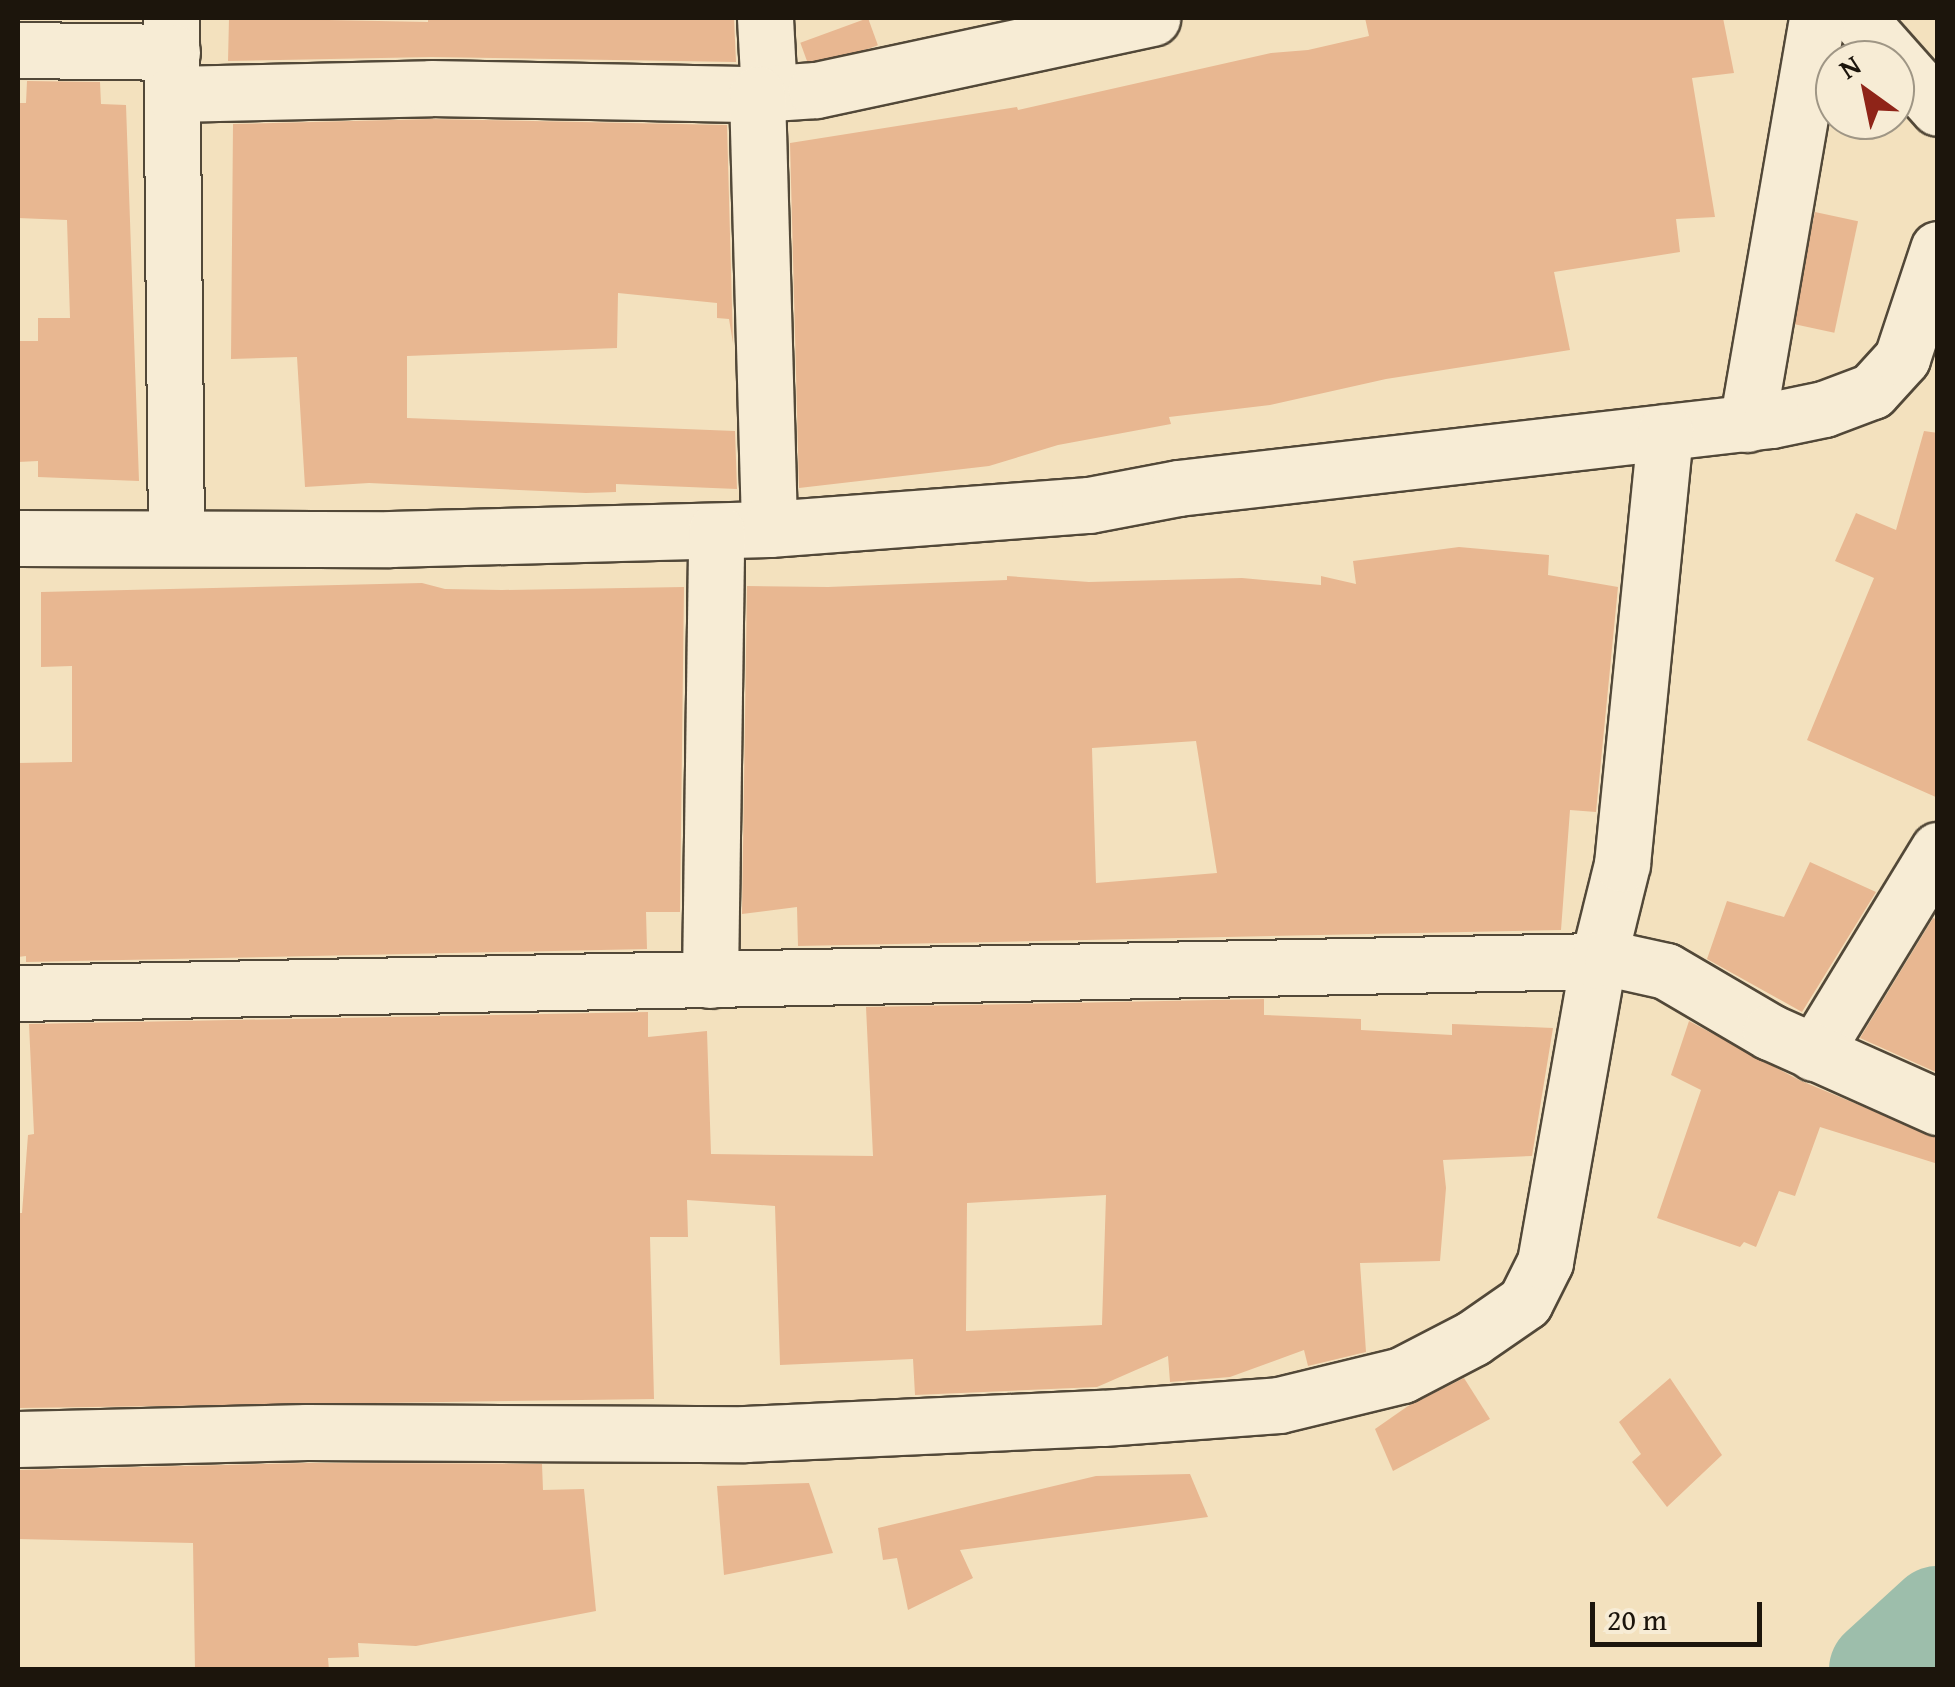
<!DOCTYPE html>
<html>
<head>
<meta charset="utf-8">
<style>
  body { margin:0 }
  #map { position:relative; width:1955px; height:1687px; overflow:hidden; background:#f3e1be; font-family:"Gentium Book Plus",serif }
  div>[style] { position:absolute }
  .river>* { height:102px; margin:-51px; padding:0 51px; transform-origin:51px; border-radius:51px; background:#9dbeab }
  .building>* { inset:0; background:#e8b791; transform-origin:0 0 }
  .roads { filter:drop-shadow(2px 0 #524838) drop-shadow(-2px 0 #524838) drop-shadow(0 2px #524838) drop-shadow(0 -2px #524838) }
  .minor>* { height:55px; margin:-27.5px; padding:0 27.5px; transform-origin:27.5px; border-radius:27.5px; background:#f7ecd5 }
  span { translate:-50% -50%; white-space:nowrap; text-align:center; line-height:1.15; -webkit-text-stroke:8px #f7ecd5; paint-order:stroke }
  .frame { position:absolute; inset:0; border:20px solid #1c150c; pointer-events:none }
  .north { position:absolute; left:1815px; top:40px; width:100px; height:100px; box-sizing:border-box; background:#f7ecd5; border:2px solid #9f9685; border-radius:50%; rotate:327deg; font-size:28px; font-weight:700; line-height:40px; text-align:center; color:#1c150c }
  .north::after { content:''; display:block; margin:auto; width:35px; height:45px; background:#8f2418; clip-path:polygon(50% 0,100% 100%,50% 72%,0 100%) }
  .scale { position:absolute; left:1590px; top:1602px; width:172px; height:45px; box-sizing:border-box; border:5px solid #1c150c; border-top:0; padding-left:12px; font-size:30px; line-height:35px; white-space:nowrap; color:#1c150c; -webkit-text-stroke:8px #f7ecd5; paint-order:stroke }
</style>
</head>
<body>
<div id="map">
  <div class="river">
    <i style="left:1880px;top:1670px;width:79px;rotate:-42.4deg"></i>
  </div>
  <div class="building">
    <i style="clip-path:polygon(229px 18px,428px 22px,428px 18px,734px 18px,736px 62px,432px 57px,228px 61px)"></i>
    <i style="left:868px;top:18px;width:29px;height:72px;rotate:70deg"></i>
    <i style="clip-path:polygon(1365px 18px,1723px 18px,1734px 73px,1692px 78px,1715px 217px,1676px 219px,1680px 252px,1554px 272px,1570px 350px,1386px 379px,1270px 405px,1169px 417px,1171px 424px,1058px 445px,989px 466px,799px 488px,790px 143px,1017px 107px,1018px 110px,1271px 53px,1308px 50px,1369px 36px)"></i>
    <i style="clip-path:polygon(27px 81px,100px 82px,101px 104px,126px 105px,139px 481px,38px 477px,38px 461px,18px 462px,18px 341px,38px 341px,38px 318px,70px 318px,67px 220px,18px 218px,18px 103px,26px 103px)"></i>
    <i style="clip-path:polygon(431px 119px,727px 125px,733px 343px,729px 319px,717px 318px,717px 303px,618px 293px,617px 348px,407px 356px,407px 418px,735px 431px,737px 489px,616px 484px,616px 492px,586px 493px,369px 483px,305px 487px,297px 357px,231px 359px,233px 124px)"></i>
    <i style="left:1815px;top:212px;width:44px;height:114px;rotate:12deg"></i>
    <i style="clip-path:polygon(1924px 431px,1938px 433px,1938px 798px,1807px 740px,1874px 578px,1835px 561px,1856px 513px,1896px 530px)"></i>
    <i style="clip-path:polygon(evenodd,1459px 547px,1549px 555px,1548px 575px,1618px 587px,1596px 812px,1570px 810px,1561px 930px,798px 946px,797px 907px,742px 914px,747px 586px,828px 587px,1007px 580px,1007px 576px,1089px 582px,1242px 578px,1321px 585px,1321px 576px,1356px 584px,1353px 561px,1459px 547px,1196px 741px,1217px 873px,1096px 883px,1092px 748px,1196px 741px)"></i>
    <i style="clip-path:polygon(422px 583px,445px 589px,502px 590px,684px 587px,680px 912px,646px 912px,647px 949px,26px 962px,26px 956px,18px 957px,18px 763px,72px 762px,72px 666px,41px 667px,41px 592px)"></i>
    <i style="clip-path:polygon(1810px 862px,1876px 892px,1802px 1012px,1707px 959px,1727px 901px,1784px 917px)"></i>
    <i style="clip-path:polygon(1933px 918px,1938px 920px,1938px 1073px,1860px 1038px)"></i>
    <i style="clip-path:polygon(evenodd,1264px 999px,1264px 1015px,1361px 1019px,1361px 1030px,1452px 1035px,1452px 1024px,1553px 1028px,1532px 1156px,1443px 1160px,1446px 1188px,1440px 1261px,1360px 1263px,1366px 1352px,1308px 1366px,1304px 1350px,1230px 1377px,1170px 1382px,1168px 1356px,1097px 1387px,915px 1395px,913px 1359px,780px 1365px,775px 1206px,687px 1200px,688px 1237px,650px 1237px,654px 1399px,18px 1408px,18px 1213px,22px 1213px,28px 1135px,34px 1134px,29px 1024px,648px 1012px,648px 1037px,707px 1031px,711px 1154px,873px 1156px,866px 1007px,1264px 999px,1106px 1195px,1102px 1325px,966px 1331px,967px 1203px,1106px 1195px)"></i>
    <i style="clip-path:polygon(1689px 1021px,1799px 1080px,1938px 1138px,1938px 1164px,1820px 1127px,1795px 1196px,1779px 1191px,1756px 1247px,1744px 1242px,1740px 1247px,1657px 1218px,1701px 1090px,1671px 1075px)"></i>
    <i style="clip-path:polygon(1464px 1378px,1490px 1419px,1393px 1471px,1375px 1429px,1408px 1406px)"></i>
    <i style="clip-path:polygon(1670px 1378px,1722px 1455px,1667px 1507px,1632px 1462px,1641px 1454px,1619px 1422px)"></i>
    <i style="clip-path:polygon(307px 1463px,542px 1464px,543px 1490px,584px 1489px,596px 1611px,416px 1646px,358px 1643px,359px 1657px,328px 1658px,329px 1670px,195px 1670px,193px 1543px,18px 1539px,18px 1470px)"></i>
    <i style="clip-path:polygon(1190px 1474px,1208px 1517px,960px 1550px,973px 1578px,908px 1610px,897px 1558px,883px 1560px,878px 1528px,1096px 1476px)"></i>
    <i style="clip-path:polygon(809px 1483px,833px 1553px,724px 1575px,717px 1486px)"></i>
  </div>
  <div class="roads">
    <div class="minor">
      <i style="left:171px;top:18px;width:518px;rotate:89.45deg"></i>
      <i style="left:765px;top:18px;width:76px;rotate:87deg"></i>
      <i style="left:1858px;top:18px;width:120px;rotate:48.4deg"></i>
      <i style="left:18px;top:50px;width:154px;rotate:0.7deg"></i>
      <i style="left:173px;top:94px;width:258px;rotate:-1.3deg"></i>
      <i style="left:431px;top:88px;width:326px;rotate:1.1deg"></i>
      <i style="left:757px;top:94px;width:59px;rotate:-3.9deg"></i>
      <i style="left:816px;top:90px;width:344px;rotate:-12.1deg"></i>
      <i style="left:757px;top:94px;width:435px;rotate:88.4deg"></i>
      <i style="left:1747px;top:424px;width:412px;rotate:-80.2deg"></i>
      <i style="left:18px;top:538px;width:372px;rotate:0.2deg"></i>
      <i style="left:390px;top:539px;width:379px;rotate:-1.5deg"></i>
      <i style="left:769px;top:529px;width:321px;rotate:-4.3deg"></i>
      <i style="left:1089px;top:505px;width:91px;rotate:-10.8deg"></i>
      <i style="left:1178px;top:488px;width:597px;rotate:-6.54deg"></i>
      <i style="left:1771px;top:420px;width:54px;rotate:-11.7deg"></i>
      <i style="left:1824px;top:409px;width:51px;rotate:-20.6deg"></i>
      <i style="left:1872px;top:391px;width:45px;rotate:-47.7deg"></i>
      <i style="left:1902px;top:358px;width:115px;rotate:-71.7deg"></i>
      <i style="left:710px;top:980px;width:449px;rotate:-89.2deg"></i>
      <i style="left:18px;top:993px;width:1580px;rotate:-1.16deg"></i>
      <i style="left:1598px;top:961px;width:100px;rotate:-76.1deg"></i>
      <i style="left:1622px;top:864px;width:434px;rotate:-84.3deg"></i>
      <i style="left:1814px;top:1053px;width:238px;rotate:-58.6deg"></i>
      <i style="left:18px;top:1439px;width:289px;rotate:-1.4deg"></i>
      <i style="left:307px;top:1432px;width:438px;rotate:0.3deg"></i>
      <i style="left:745px;top:1434px;width:358px;rotate:-2.6deg"></i>
      <i style="left:1103px;top:1418px;width:176px;rotate:-4.2deg"></i>
      <i style="left:1279px;top:1405px;width:127px;rotate:-13.7deg"></i>
      <i style="left:1402px;top:1375px;width:80px;rotate:-27.5deg"></i>
      <i style="left:1473px;top:1338px;width:63px;rotate:-34.7deg"></i>
      <i style="left:1525px;top:1302px;width:45px;rotate:-63.4deg"></i>
      <i style="left:1545px;top:1262px;width:306px;rotate:-80deg"></i>
      <i style="left:1598px;top:961px;width:14px;rotate:-8deg"></i>
      <i style="left:1612px;top:959px;width:55px;rotate:12.5deg"></i>
      <i style="left:1666px;top:971px;width:121px;rotate:30.4deg"></i>
      <i style="left:1770px;top:1032px;width:184px;rotate:24.1deg"></i>
    </div>
  </div>
  <div class="frame"></div>
  <div class="north">N</div>
  <div class="scale">20 m</div>
</div>
</body>
</html>
